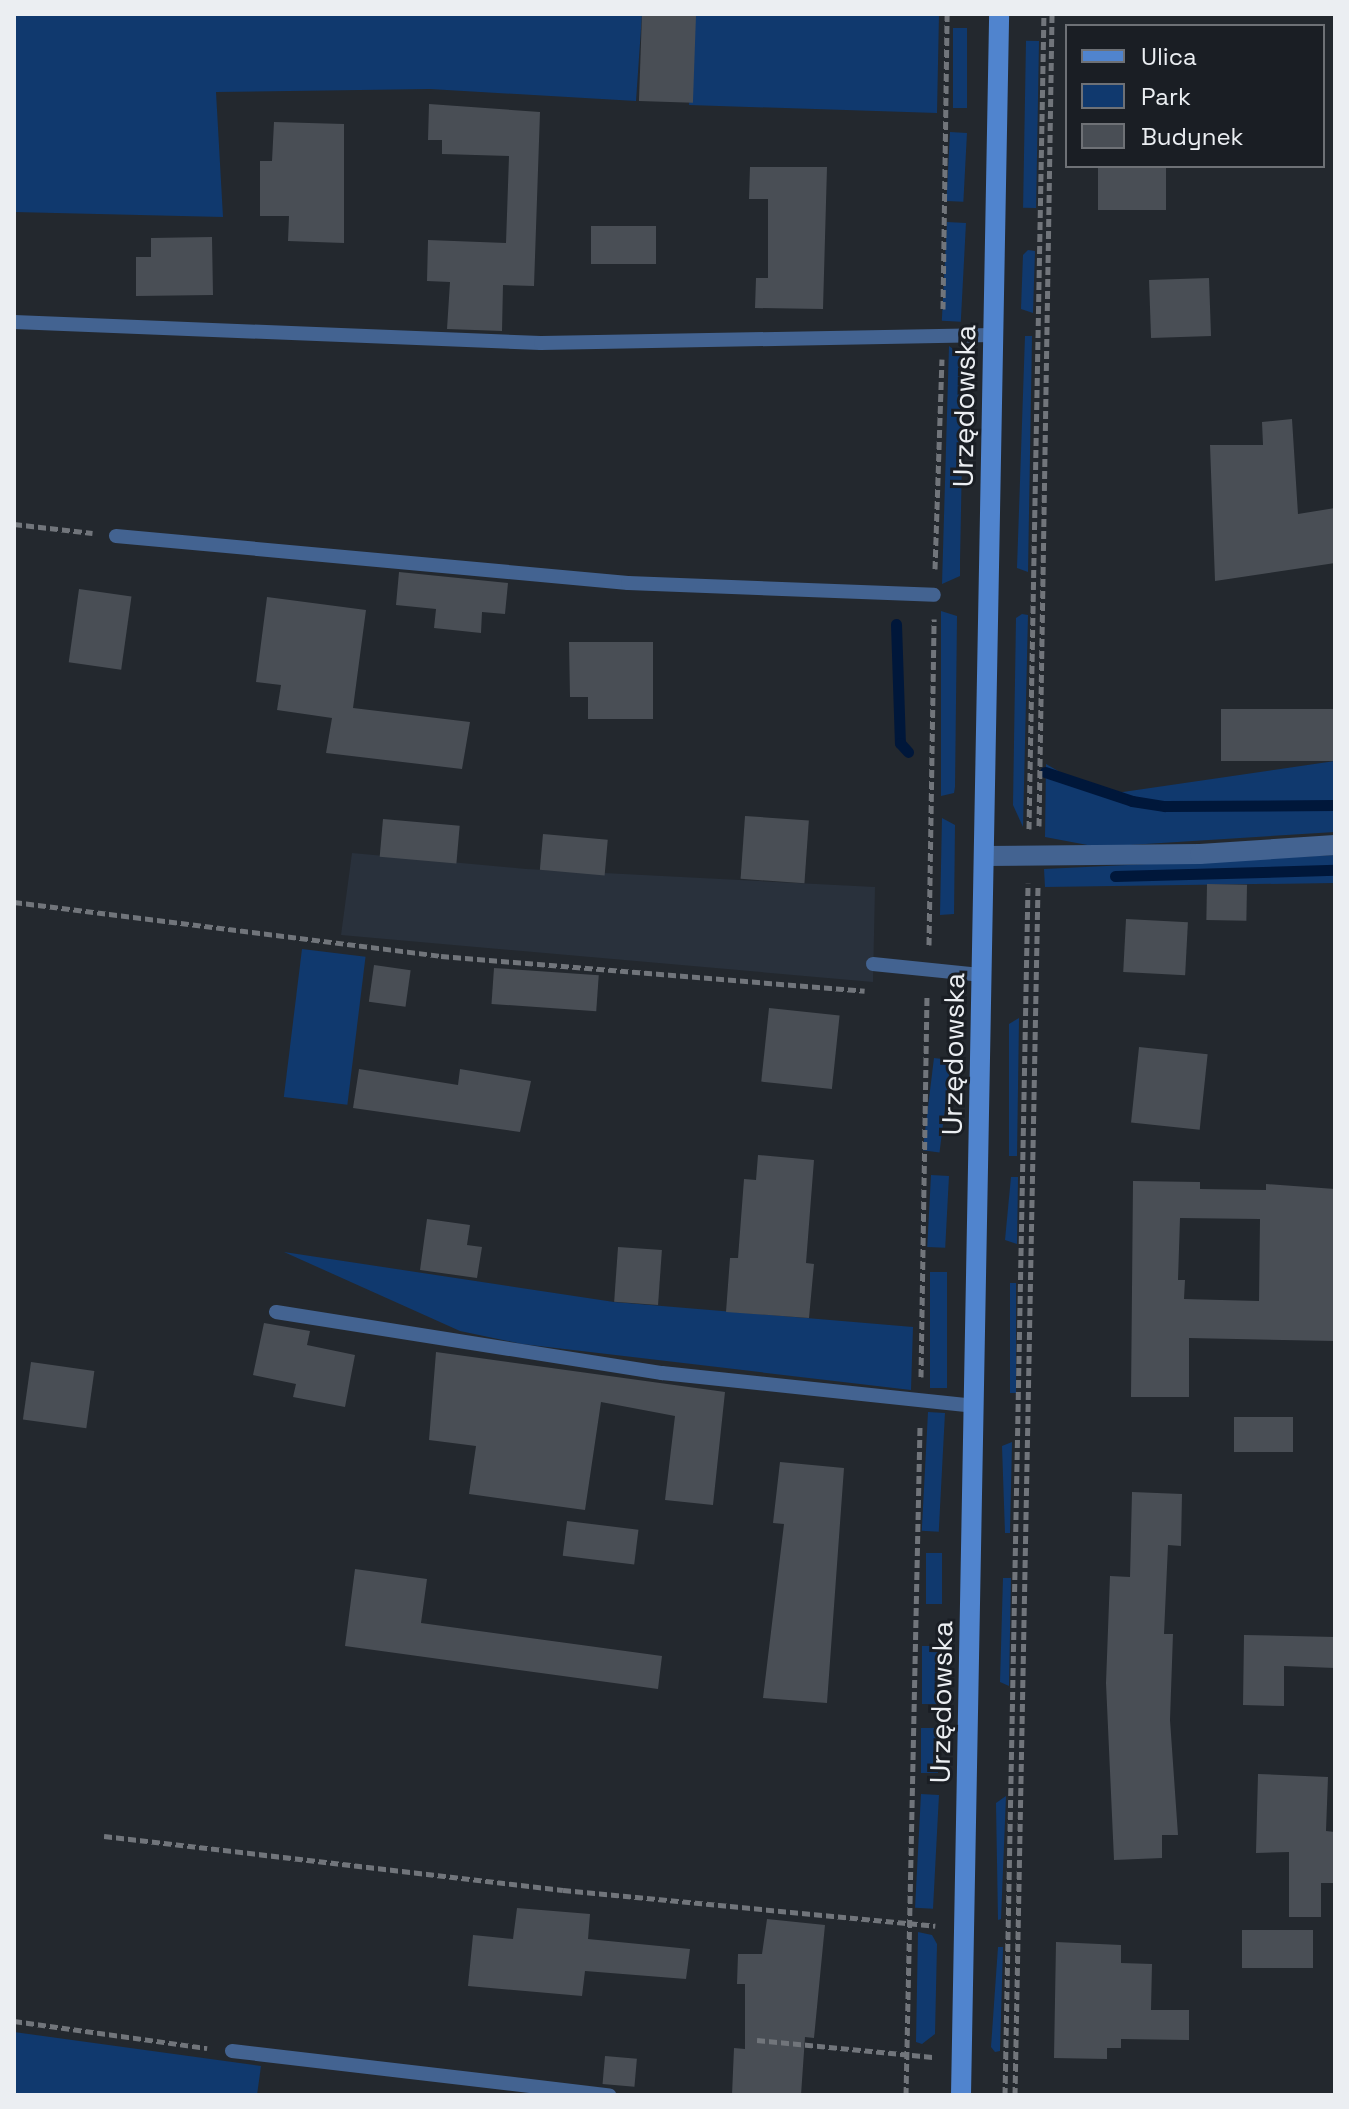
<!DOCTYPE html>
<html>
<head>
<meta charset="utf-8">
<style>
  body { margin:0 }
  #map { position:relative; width:1349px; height:2109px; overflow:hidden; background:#23282e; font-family:"Space Grotesk",sans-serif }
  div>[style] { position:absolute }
  .built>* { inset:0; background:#29313c }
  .green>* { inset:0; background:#10396e; transform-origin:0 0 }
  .stream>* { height:11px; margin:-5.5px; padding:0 5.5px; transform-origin:5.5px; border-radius:5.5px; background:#00173a }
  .building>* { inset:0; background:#494e55; transform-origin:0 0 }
  .path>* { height:5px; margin-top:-2.5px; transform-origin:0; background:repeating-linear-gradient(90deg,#71757b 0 8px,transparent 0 12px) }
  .lane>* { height:14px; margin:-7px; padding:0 7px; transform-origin:7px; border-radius:7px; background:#436391 }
  .street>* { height:20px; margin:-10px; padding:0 10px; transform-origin:10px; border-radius:10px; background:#436391 }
  .secondary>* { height:20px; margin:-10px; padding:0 10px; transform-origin:10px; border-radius:10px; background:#5084ce }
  span { translate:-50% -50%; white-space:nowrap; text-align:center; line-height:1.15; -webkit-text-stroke:6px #1a1e24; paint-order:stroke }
  .street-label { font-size:28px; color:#ebeef2 }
  .frame { position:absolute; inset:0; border:16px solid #ebeef2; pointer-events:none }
  .legend { position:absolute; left:1065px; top:24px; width:260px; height:144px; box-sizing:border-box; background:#1a1e24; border:2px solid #6e7176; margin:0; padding:10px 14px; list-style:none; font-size:24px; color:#ebeef2 }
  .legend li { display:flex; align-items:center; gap:16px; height:40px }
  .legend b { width:40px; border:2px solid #6e7176 }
</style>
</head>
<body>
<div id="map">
  <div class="built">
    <i style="clip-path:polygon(352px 853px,526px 869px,875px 887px,873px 982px,341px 935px)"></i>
  </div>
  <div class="green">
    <i style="clip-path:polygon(14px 14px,642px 14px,636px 101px,430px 89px,216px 92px,223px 217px,14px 212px)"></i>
    <i style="clip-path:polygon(666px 14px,939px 14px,937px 113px,689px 105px,695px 17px)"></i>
    <i style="left:953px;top:28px;width:14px;height:80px"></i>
    <i style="left:1039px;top:41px;width:167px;height:13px;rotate:91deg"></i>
    <i style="left:950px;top:132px;width:17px;height:69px;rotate:3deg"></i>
    <i style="left:947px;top:222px;width:19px;height:99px;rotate:3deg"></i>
    <i style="clip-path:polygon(1028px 250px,1035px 251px,1033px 313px,1021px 309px,1023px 255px)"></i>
    <i style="clip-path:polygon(1025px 336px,1032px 336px,1028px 572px,1017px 568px)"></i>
    <i style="clip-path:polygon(949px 346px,964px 357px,960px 562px,960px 576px,942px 584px)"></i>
    <i style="clip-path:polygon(941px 611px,957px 616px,955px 787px,954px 793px,941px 796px)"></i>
    <i style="clip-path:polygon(1022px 614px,1028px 615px,1023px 827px,1013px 805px,1016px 618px)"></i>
    <i style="clip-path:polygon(1335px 761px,1335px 832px,1098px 847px,1045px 837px,1046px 764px,1077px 782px,1116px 793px)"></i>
    <i style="clip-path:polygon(942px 818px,955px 825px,954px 914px,940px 915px)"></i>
    <i style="clip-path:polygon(1335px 855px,1335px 883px,1045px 887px,1044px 869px)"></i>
    <i style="left:302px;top:949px;width:64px;height:149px;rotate:7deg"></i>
    <i style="clip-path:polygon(1019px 1018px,1017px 1156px,1009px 1156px,1009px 1024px)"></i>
    <i style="left:934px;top:1058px;width:17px;height:93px;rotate:7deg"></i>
    <i style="left:931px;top:1175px;width:18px;height:72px;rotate:3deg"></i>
    <i style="clip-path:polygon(1011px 1177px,1018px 1177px,1017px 1244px,1005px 1240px)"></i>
    <i style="clip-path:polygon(284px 1252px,614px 1302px,913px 1327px,911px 1390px,522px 1344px,460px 1331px)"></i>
    <i style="left:930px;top:1272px;width:17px;height:116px"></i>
    <i style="left:1010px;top:1283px;width:6px;height:110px"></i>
    <i style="left:928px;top:1412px;width:17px;height:119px;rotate:3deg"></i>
    <i style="clip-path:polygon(1012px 1442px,1010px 1533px,1005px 1533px,1002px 1446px)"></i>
    <i style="left:926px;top:1553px;width:16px;height:51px"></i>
    <i style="clip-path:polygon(1003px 1578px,1011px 1578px,1009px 1686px,1000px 1682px)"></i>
    <i style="left:922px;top:1646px;width:18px;height:58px"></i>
    <i style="left:921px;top:1728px;width:17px;height:45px"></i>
    <i style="left:921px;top:1794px;width:18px;height:114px;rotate:3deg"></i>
    <i style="clip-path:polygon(1006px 1796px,1001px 1919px,998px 1920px,996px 1803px)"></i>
    <i style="clip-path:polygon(918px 1932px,932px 1935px,937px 1944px,935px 2034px,922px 2044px,916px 2042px)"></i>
    <i style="clip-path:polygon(998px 1947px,1003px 1947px,1000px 2051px,995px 2052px,991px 2047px)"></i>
    <i style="clip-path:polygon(14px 2032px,261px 2066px,257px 2095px,14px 2095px)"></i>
  </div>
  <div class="stream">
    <i style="left:896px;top:624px;width:119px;rotate:88.1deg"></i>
    <i style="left:900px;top:743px;width:12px;rotate:48deg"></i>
    <i style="left:1045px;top:772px;width:92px;rotate:18.4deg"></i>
    <i style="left:1132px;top:801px;width:33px;rotate:9deg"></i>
    <i style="left:1165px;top:806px;width:170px;rotate:-0.3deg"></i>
    <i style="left:1115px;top:876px;width:220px;rotate:-1.6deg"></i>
  </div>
  <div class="building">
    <i style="left:642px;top:14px;width:54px;height:87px;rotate:2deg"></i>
    <i style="clip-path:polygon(429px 104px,540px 112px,534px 286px,503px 285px,502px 331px,447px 329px,450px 282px,427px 281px,428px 240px,506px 243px,509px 156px,442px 154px,442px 140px,428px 140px)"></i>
    <i style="clip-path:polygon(274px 122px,344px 124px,344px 243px,288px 241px,289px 216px,260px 216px,260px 161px,272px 161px)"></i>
    <i style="left:1098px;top:166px;width:68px;height:44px"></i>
    <i style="clip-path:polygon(750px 167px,827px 167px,823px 309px,755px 308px,756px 278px,768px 278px,768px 199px,749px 199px)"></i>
    <i style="left:591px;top:226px;width:65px;height:38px"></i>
    <i style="clip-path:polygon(212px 237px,213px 295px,136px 296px,136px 257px,151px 257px,151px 238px)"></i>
    <i style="left:1209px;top:278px;width:58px;height:60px;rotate:88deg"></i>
    <i style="clip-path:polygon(1292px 419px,1298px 514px,1335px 508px,1335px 563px,1215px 581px,1210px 445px,1263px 445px,1262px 422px)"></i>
    <i style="clip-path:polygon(399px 572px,508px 583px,505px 614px,482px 612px,481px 633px,434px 628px,436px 609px,396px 605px)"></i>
    <i style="left:79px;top:589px;width:53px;height:74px;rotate:8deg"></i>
    <i style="clip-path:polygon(267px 597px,366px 610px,353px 708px,470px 722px,462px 769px,326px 753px,332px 718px,277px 710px,281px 685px,256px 682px)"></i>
    <i style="clip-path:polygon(569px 642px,653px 642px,653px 719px,588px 719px,588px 697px,570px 697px)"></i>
    <i style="left:1335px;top:709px;width:52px;height:114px;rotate:90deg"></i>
    <i style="left:745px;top:816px;width:64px;height:63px;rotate:4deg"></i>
    <i style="left:383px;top:819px;width:77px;height:38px;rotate:5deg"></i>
    <i style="left:543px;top:834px;width:65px;height:36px;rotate:5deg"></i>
    <i style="left:1207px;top:884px;width:40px;height:36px;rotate:1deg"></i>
    <i style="left:1126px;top:919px;width:62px;height:53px;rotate:3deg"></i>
    <i style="left:374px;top:965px;width:37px;height:37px;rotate:8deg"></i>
    <i style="left:494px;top:968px;width:105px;height:36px;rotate:4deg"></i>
    <i style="left:769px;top:1008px;width:71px;height:74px;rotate:6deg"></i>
    <i style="left:1139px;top:1047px;width:69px;height:76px;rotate:6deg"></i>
    <i style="clip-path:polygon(359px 1069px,458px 1085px,460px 1069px,531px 1081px,520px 1132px,353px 1108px)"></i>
    <i style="clip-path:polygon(758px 1155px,814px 1160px,806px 1263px,814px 1264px,809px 1318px,726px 1312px,730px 1258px,738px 1258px,744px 1179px,756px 1180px)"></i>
    <i style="clip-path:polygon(evenodd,1133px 1181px,1200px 1182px,1200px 1189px,1266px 1190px,1266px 1184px,1335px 1189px,1335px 1341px,1189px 1338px,1189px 1397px,1131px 1397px,1133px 1181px,1180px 1218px,1260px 1219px,1259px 1301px,1184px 1299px,1185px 1280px,1178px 1280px,1180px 1218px)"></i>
    <i style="clip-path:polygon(427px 1219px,470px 1225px,467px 1245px,482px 1247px,477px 1278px,420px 1270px)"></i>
    <i style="left:618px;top:1247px;width:44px;height:55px;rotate:4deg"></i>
    <i style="clip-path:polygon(264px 1323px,310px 1331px,307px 1345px,355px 1355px,345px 1407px,293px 1397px,296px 1384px,253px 1375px)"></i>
    <i style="clip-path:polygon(436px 1352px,725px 1392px,713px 1505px,665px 1500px,675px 1416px,601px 1402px,585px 1510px,469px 1494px,476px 1446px,429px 1440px)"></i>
    <i style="left:31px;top:1362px;width:64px;height:58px;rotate:8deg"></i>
    <i style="left:1234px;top:1417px;width:59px;height:35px"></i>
    <i style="clip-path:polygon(780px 1462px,844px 1468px,827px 1703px,763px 1698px,784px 1524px,773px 1523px)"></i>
    <i style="clip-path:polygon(1132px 1492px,1182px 1494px,1181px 1546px,1168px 1545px,1164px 1634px,1173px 1634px,1170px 1720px,1178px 1835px,1162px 1835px,1162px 1858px,1114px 1860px,1106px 1683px,1110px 1576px,1130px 1577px)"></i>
    <i style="left:567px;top:1521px;width:72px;height:35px;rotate:7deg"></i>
    <i style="clip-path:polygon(355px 1569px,427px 1579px,421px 1623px,662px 1656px,658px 1689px,345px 1646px)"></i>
    <i style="clip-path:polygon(1244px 1635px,1335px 1637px,1335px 1668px,1284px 1666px,1284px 1706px,1243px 1705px)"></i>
    <i style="clip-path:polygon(1258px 1774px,1328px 1777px,1326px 1831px,1335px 1832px,1335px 1883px,1321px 1883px,1321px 1917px,1289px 1917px,1289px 1852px,1256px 1853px)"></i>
    <i style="clip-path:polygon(517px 1908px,590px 1914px,588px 1939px,690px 1949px,686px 1979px,585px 1971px,582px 1996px,468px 1986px,473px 1935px,513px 1939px)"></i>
    <i style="clip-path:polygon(767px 1919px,825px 1925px,814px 2038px,805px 2037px,801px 2095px,732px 2095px,734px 2048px,745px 2049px,745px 1984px,737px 1984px,738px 1954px,762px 1954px)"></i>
    <i style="left:1313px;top:1930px;width:38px;height:71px;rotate:90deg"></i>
    <i style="clip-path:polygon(1056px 1942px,1121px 1945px,1121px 1963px,1152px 1964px,1151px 2010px,1189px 2010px,1189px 2040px,1121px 2039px,1121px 2048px,1107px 2048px,1107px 2059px,1054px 2058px)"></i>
    <i style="left:605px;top:2056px;width:32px;height:28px;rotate:5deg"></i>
  </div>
  <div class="path">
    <i style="left:943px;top:309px;width:295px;rotate:-89.2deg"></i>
    <i style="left:14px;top:524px;width:79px;rotate:6.6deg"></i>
    <i style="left:935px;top:569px;width:210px;rotate:-88.1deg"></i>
    <i style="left:1039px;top:826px;width:812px;rotate:-89.08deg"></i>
    <i style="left:1029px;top:829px;width:815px;rotate:-88.95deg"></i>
    <i style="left:14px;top:902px;width:430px;rotate:7.2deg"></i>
    <i style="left:441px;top:956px;width:425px;rotate:4.7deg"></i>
    <i style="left:929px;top:945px;width:326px;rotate:-89.1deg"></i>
    <i style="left:921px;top:1377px;width:382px;rotate:-89.1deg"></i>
    <i style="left:104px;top:1836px;width:462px;rotate:6.7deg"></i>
    <i style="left:563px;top:1890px;width:374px;rotate:5.5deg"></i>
    <i style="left:14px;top:2021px;width:195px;rotate:8deg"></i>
    <i style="left:757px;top:2040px;width:179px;rotate:5.5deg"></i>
    <i style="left:906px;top:2095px;width:668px;rotate:-88.8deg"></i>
    <i style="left:1005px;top:2095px;width:1212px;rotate:-88.91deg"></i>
    <i style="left:1015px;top:2095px;width:1211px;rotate:-88.91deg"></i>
  </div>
  <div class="lane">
    <i style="left:14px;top:322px;width:527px;rotate:2.28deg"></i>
    <i style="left:541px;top:343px;width:452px;rotate:-1deg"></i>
    <i style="left:116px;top:536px;width:514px;rotate:5.24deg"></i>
    <i style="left:628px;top:583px;width:306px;rotate:2.2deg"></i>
    <i style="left:873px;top:964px;width:110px;rotate:5.8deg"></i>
    <i style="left:276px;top:1312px;width:391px;rotate:9deg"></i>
    <i style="left:662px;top:1373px;width:315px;rotate:6deg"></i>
    <i style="left:232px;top:2051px;width:380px;rotate:6.7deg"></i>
  </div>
  <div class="street">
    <i style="left:984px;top:856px;width:216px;rotate:-0.5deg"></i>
    <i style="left:1200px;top:854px;width:135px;rotate:-3.8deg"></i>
  </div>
  <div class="secondary">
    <i style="left:961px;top:2095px;width:2081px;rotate:-88.95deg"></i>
  </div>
  <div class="street-label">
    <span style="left:964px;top:406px;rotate:-89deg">Urzędowska</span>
    <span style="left:953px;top:1054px;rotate:-89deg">Urzędowska</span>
    <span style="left:941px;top:1702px;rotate:-89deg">Urzędowska</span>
  </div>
  <div class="frame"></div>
  <ul class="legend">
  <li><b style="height:10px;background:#5084ce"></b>Ulica</li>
  <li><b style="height:22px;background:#10396e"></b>Park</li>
  <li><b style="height:22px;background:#494e55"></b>Budynek</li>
  </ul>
</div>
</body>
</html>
